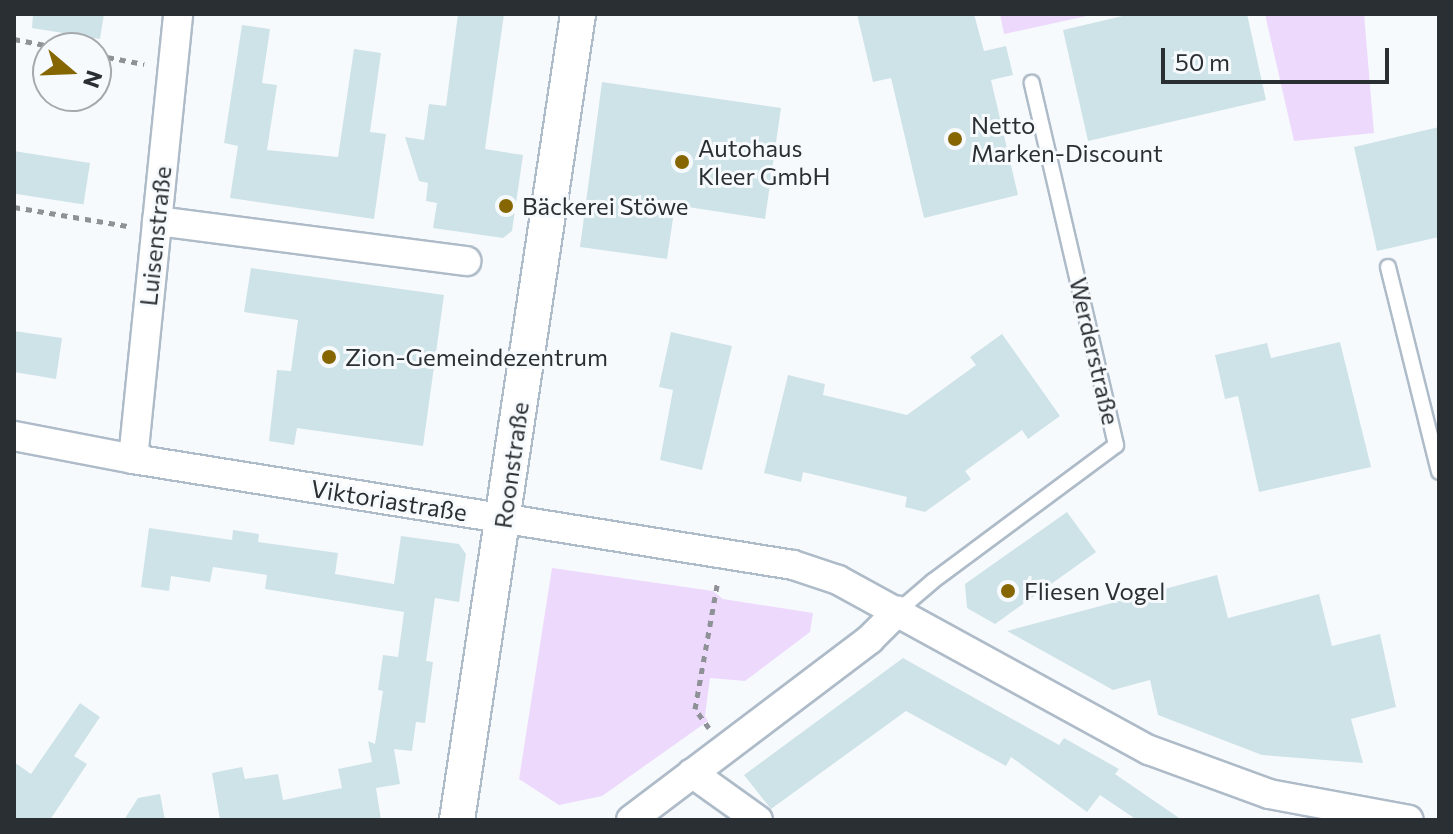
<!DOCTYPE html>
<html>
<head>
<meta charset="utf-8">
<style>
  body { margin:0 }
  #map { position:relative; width:1453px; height:834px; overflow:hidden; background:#f7fafd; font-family:Commissioner,sans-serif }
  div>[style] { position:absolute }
  .green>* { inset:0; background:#edd9fc }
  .building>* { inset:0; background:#cee3e8; transform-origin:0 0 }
  .path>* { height:5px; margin-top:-2.5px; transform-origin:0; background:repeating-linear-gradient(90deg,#8e9296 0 6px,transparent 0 12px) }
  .roads { filter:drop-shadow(2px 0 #aebbc8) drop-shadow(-2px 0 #aebbc8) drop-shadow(0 2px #aebbc8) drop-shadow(0 -2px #aebbc8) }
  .service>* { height:14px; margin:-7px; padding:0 7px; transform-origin:7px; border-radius:7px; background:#fff }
  .minor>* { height:28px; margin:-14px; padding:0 14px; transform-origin:14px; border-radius:14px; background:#fff }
  .tertiary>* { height:34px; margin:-17px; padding:0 17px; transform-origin:17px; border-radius:17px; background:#fff }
  .dots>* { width:22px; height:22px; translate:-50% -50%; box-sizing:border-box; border:4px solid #f7fafd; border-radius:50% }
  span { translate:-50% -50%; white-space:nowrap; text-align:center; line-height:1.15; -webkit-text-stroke:6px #f7fafd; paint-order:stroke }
  .poi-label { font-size:24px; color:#2a2f34 }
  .left { translate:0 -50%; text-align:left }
  .street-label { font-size:24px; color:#2a2f34 }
  .frame { position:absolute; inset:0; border:16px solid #2a2f34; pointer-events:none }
  .north { position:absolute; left:32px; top:32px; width:80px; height:80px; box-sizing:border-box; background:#f7fafd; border:2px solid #a5a9ad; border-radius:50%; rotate:109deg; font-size:22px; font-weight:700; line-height:32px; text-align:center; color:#2a2f34 }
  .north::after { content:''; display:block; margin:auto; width:28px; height:36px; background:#866600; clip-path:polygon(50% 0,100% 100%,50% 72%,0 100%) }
  .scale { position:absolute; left:1161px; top:48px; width:228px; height:36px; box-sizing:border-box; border:4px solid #2a2f34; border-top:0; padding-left:10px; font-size:24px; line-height:28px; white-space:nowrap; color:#2a2f34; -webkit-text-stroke:6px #f7fafd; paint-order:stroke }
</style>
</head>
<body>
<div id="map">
  <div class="green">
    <i style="clip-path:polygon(1000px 14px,1096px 14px,1004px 34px)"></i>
    <i style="clip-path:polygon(1265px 14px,1364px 14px,1374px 133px,1294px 141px)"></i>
    <i style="clip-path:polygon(552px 568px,713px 591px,723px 599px,813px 613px,810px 632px,745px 681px,710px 678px,705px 716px,708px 721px,602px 796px,559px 805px,519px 779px)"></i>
  </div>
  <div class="building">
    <i style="clip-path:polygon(33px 14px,104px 14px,100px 39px,32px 28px)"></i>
    <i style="clip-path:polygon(458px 14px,504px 14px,485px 149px,523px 155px,512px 231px,503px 238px,433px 228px,437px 203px,426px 201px,428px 183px,419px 181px,405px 137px,424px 140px,429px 104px,446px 106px)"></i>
    <i style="clip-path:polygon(857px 14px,974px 14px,984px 51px,1006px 46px,1013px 75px,991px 80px,1018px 195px,924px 218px,891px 78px,873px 82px)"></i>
    <i style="clip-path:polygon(1131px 14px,1247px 14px,1266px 100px,1088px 141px,1063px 30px)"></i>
    <i style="clip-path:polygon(242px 25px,270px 29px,262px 83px,277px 85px,267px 150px,338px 157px,354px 49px,381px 53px,370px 132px,386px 134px,374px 219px,230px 198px,238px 146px,224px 143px)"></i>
    <i style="clip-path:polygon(602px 82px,781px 108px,765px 219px,675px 205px,667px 259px,580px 247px)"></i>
    <i style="clip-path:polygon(1439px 127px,1439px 237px,1377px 251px,1354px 147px)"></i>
    <i style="left:14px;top:151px;width:77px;height:42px;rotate:9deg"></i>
    <i style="clip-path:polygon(251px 268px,444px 295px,423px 446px,297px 428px,294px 445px,269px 441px,277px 370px,291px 371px,298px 320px,244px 312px)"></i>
    <i style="clip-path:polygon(14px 331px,62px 338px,56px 379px,14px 372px)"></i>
    <i style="clip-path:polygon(671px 332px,732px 346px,702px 470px,660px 460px,673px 390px,659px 387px)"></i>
    <i style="clip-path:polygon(1002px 334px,1060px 416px,1028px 439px,1022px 430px,965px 471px,971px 479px,925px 512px,905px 507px,907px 497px,803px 472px,801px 482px,764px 473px,788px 375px,825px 384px,823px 395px,907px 415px,976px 365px,970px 357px)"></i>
    <i style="clip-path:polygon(1340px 342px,1371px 467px,1259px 492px,1238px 396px,1225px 399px,1215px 355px,1267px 343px,1271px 358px)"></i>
    <i style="clip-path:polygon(1067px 512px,1096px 552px,995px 624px,967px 608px,965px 584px)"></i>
    <i style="clip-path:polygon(149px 528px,232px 540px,233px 530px,259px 534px,258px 542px,338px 553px,335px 574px,394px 584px,401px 536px,459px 544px,466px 554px,459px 602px,435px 598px,426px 661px,433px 662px,425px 723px,416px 722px,412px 751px,394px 749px,400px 784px,376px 788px,381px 820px,220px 820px,212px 773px,242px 767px,245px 779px,278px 774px,283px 800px,342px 788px,338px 769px,372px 762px,368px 741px,375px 744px,383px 691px,378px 690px,383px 655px,398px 657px,404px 612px,265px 589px,267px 575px,213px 567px,210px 582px,171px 576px,169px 591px,141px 587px)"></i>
    <i style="clip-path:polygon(1217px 575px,1228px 618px,1319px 594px,1332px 646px,1380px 634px,1396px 707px,1351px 719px,1363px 763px,1262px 755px,1158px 715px,1150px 680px,1113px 690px,1007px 631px)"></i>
    <i style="clip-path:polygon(903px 658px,1059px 745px,1064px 738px,1119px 769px,1115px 774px,1182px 820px,1137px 820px,1100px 795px,1087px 812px,1011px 757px,1006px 766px,906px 711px,771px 809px,744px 775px)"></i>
    <i style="clip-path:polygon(80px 703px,100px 717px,74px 756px,87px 764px,50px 820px,14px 820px,14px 762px,31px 774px)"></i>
    <i style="clip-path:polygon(160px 794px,165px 820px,124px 820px,138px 798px)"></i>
  </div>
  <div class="path">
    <i style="left:14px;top:39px;width:47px;rotate:11.1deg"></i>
    <i style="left:96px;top:55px;width:49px;rotate:10.6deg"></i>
    <i style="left:14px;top:207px;width:115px;rotate:9.5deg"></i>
    <i style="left:709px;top:728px;width:24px;rotate:-126deg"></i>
    <i style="left:695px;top:709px;width:131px;rotate:-79.9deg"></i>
  </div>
  <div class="roads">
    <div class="service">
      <i style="left:1388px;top:267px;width:211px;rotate:76deg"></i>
      <i style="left:898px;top:611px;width:46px;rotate:-40.6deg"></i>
      <i style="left:933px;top:581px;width:228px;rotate:-36.6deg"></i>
      <i style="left:1116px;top:445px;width:372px;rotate:-103.1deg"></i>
    </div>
    <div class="minor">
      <i style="left:157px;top:221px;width:312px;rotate:7.4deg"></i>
      <i style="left:14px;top:436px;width:121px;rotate:10.9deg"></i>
      <i style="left:133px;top:459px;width:668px;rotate:9.12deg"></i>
      <i style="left:793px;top:565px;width:47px;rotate:18.4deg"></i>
      <i style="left:838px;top:580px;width:354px;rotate:28.7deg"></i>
      <i style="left:1149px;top:750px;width:128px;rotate:20.1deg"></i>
      <i style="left:1269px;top:794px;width:142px;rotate:10.5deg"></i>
      <i style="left:133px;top:459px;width:447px;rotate:-84.2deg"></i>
      <i style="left:692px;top:773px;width:81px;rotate:35.5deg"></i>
      <i style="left:631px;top:820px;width:300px;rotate:-37.1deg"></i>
      <i style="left:870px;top:639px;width:40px;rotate:-45deg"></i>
    </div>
    <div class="tertiary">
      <i style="left:457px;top:820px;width:815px;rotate:-81.46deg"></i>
    </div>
  </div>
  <div class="dots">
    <i style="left:955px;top:139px;background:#866600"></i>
    <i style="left:682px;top:162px;background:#866600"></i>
    <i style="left:506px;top:206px;background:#866600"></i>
    <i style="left:329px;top:357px;background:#866600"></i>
    <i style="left:1008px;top:591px;background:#866600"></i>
  </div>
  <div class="poi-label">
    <span class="left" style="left:971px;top:139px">Netto<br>Marken-Discount</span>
    <span class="left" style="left:698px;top:162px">Autohaus<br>Kleer GmbH</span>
    <span class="left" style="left:522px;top:206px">Bäckerei Stöwe</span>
    <span class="left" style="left:345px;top:357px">Zion-Gemeindezentrum</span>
    <span class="left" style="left:1024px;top:591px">Fliesen Vogel</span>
  </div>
  <div class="street-label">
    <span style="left:155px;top:236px;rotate:-84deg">Luisenstraße</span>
    <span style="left:1095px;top:351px;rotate:77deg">Werderstraße</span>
    <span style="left:511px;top:465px;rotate:-82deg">Roonstraße</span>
    <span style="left:389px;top:500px;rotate:9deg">Viktoriastraße</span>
  </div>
  <div class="frame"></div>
  <div class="north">N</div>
  <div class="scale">50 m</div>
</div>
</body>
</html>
